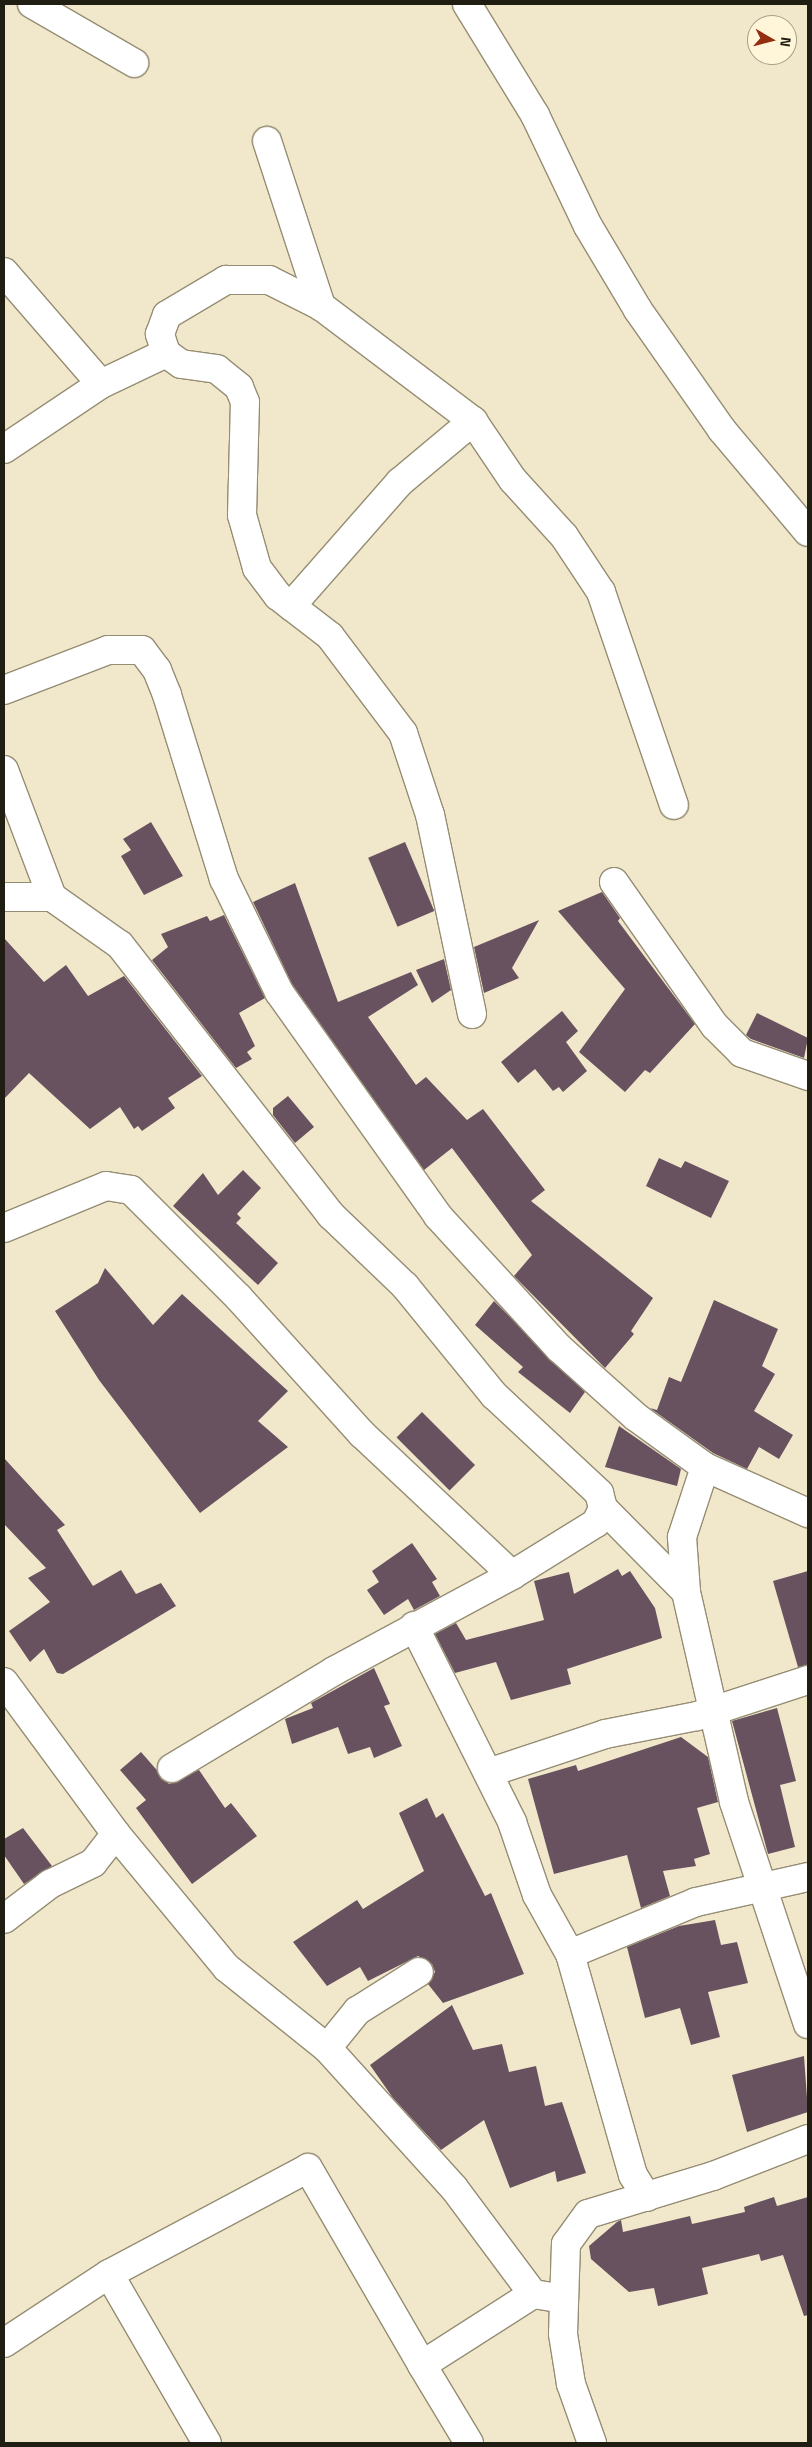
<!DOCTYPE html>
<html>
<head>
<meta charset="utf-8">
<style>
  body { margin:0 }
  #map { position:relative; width:812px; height:2447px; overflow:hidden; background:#f1e8cc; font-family:"Titillium Web",sans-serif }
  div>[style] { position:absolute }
  .building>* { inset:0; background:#69525f; transform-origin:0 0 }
  .roads { filter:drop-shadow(1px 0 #958d73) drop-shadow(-1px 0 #958d73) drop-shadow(0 1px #958d73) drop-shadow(0 -1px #958d73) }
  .minor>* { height:28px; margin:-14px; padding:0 14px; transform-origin:14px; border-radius:14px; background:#fff }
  span { translate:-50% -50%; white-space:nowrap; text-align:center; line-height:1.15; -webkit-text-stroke:5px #fff5d9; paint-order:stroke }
  .frame { position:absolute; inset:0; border:5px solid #201d13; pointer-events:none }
  .north { position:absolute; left:747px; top:15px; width:50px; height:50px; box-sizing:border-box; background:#fff5d9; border:1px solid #a69f8a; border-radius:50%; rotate:98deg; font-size:14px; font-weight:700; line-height:20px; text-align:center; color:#201d13 }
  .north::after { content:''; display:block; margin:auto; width:18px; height:22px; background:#952d10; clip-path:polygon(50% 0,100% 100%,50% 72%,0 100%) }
</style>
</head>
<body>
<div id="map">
  <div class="building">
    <i style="clip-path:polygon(151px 822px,183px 876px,144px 895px,121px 856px,131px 850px,123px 839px)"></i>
    <i style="left:405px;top:842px;width:75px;height:40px;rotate:67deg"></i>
    <i style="clip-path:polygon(295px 883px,338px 1002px,411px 972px,418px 985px,368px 1017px,416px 1085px,426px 1077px,467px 1120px,483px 1109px,545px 1190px,531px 1201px,653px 1298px,631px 1331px,634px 1334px,605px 1368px,514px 1276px,532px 1255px,452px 1148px,424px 1170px,292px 984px,253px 902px)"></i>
    <i style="clip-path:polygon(602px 892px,620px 918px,618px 921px,695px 1024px,650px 1073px,645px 1070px,625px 1092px,579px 1052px,625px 989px,558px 911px)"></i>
    <i style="clip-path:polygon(224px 915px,265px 998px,239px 1013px,255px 1046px,247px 1052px,252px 1059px,236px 1068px,152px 960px,168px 947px,161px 934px,207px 916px,210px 921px)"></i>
    <i style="clip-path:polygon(539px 920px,512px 968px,519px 978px,484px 993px,474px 947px)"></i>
    <i style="clip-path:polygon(4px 938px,44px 982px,66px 965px,88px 996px,124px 976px,202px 1076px,168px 1098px,175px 1108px,142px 1131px,138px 1126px,134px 1129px,120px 1107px,90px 1129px,29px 1073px,4px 1099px)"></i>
    <i style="clip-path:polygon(444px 959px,451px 990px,432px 1003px,416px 970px)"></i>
    <i style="clip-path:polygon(562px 1011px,578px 1031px,566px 1042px,587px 1071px,563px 1092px,559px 1087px,553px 1091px,535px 1069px,518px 1083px,501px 1062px)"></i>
    <i style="clip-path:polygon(757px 1013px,808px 1038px,804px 1058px,751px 1039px,746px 1035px)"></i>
    <i style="clip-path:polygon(288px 1096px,314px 1127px,295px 1143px,273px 1115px,273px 1108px)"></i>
    <i style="clip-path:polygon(659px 1158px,681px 1168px,685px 1161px,729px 1181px,711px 1218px,646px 1186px)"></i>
    <i style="clip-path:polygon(243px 1170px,261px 1188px,237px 1214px,241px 1218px,236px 1223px,278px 1263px,258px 1285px,173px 1206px,203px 1173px,218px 1195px)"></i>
    <i style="clip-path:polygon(105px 1268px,153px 1325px,182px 1294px,288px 1391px,258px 1421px,288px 1447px,200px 1513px,99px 1380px,55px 1311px,98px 1283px)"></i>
    <i style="clip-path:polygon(714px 1300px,778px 1329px,762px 1366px,775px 1374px,754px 1411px,793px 1435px,779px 1459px,759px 1447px,747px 1469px,713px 1453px,650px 1408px,657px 1410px,669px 1377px,681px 1382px)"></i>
    <i style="clip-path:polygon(494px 1301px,585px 1392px,570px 1413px,518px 1372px,523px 1367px,475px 1325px)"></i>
    <i style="left:422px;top:1412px;width:75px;height:36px;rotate:45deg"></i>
    <i style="clip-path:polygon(619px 1426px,681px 1469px,677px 1486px,605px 1467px)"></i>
    <i style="clip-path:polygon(4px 1458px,65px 1525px,57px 1530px,93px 1586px,121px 1570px,136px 1594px,161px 1583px,176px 1606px,63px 1674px,57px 1673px,44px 1649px,30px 1662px,9px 1631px,50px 1602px,28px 1578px,46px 1568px,4px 1524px)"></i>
    <i style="clip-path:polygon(412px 1543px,437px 1579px,432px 1582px,440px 1596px,414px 1610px,408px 1599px,384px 1615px,367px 1590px,379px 1582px,372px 1571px)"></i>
    <i style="clip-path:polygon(618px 1569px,622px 1576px,630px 1571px,655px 1608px,662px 1638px,567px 1669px,571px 1684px,511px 1700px,496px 1662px,455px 1673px,435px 1634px,456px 1623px,466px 1640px,544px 1620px,534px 1581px,569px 1572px,574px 1594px)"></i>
    <i style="clip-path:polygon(808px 1571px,808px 1665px,798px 1667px,773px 1581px)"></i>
    <i style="clip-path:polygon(374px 1668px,390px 1704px,384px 1706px,402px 1746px,374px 1758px,370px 1747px,348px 1754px,338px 1727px,292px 1744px,285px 1719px,313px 1708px,311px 1703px)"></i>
    <i style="clip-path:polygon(777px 1708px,796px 1781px,780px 1785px,795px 1847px,768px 1854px,732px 1721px)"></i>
    <i style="clip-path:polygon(681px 1737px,708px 1757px,718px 1802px,697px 1808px,710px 1854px,694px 1859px,696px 1866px,663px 1871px,670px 1896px,641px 1908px,627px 1855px,554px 1874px,528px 1779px,576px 1765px,578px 1771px)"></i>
    <i style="clip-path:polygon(141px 1752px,169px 1784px,199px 1770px,225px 1808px,231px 1803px,257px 1836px,192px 1884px,136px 1808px,146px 1800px,120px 1770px)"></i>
    <i style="clip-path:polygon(427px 1798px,436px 1818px,443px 1813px,485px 1896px,491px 1893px,524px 1974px,443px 2003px,428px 1984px,435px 1972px,432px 1964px,418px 1956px,368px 1981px,360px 1967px,327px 1986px,293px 1942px,357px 1900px,363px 1909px,424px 1871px,399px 1813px)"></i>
    <i style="clip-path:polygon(23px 1828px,52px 1866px,24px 1884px,4px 1855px,4px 1839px)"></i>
    <i style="clip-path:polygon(715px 1920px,721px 1945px,737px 1942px,748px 1983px,708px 1992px,720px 2037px,691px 2045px,680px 2008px,645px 2018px,627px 1947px,679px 1926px)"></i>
    <i style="clip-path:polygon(452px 2005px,473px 2050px,502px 2044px,509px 2072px,536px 2066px,545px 2106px,562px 2102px,586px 2173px,557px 2182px,555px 2171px,510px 2188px,484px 2120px,441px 2150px,393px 2098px,370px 2065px)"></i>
    <i style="clip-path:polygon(804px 2056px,808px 2112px,747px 2132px,732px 2075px)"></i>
    <i style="clip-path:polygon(774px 2197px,777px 2206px,808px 2197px,808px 2315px,804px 2316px,783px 2255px,761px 2261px,759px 2254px,702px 2268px,708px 2294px,658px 2306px,654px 2288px,629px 2292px,591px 2259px,589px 2246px,617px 2222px,621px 2220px,623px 2232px,690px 2216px,692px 2224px,745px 2212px,744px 2207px)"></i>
  </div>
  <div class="roads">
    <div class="minor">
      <i style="left:32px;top:4px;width:118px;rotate:30deg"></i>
      <i style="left:467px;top:4px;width:130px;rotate:58.5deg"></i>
      <i style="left:535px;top:115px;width:123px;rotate:64.5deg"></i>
      <i style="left:588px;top:226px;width:98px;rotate:59.2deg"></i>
      <i style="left:638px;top:310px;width:146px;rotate:55deg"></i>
      <i style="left:722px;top:430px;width:133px;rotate:49.9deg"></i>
      <i style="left:267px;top:141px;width:174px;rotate:71.9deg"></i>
      <i style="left:4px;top:272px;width:148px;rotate:49.1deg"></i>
      <i style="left:4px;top:449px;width:117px;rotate:-33.8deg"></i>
      <i style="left:101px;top:384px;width:72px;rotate:-25.5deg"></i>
      <i style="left:291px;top:606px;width:165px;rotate:-48.7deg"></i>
      <i style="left:400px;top:482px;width:95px;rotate:-39.9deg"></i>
      <i style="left:4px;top:690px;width:111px;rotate:-21deg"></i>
      <i style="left:108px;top:650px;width:34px"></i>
      <i style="left:142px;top:650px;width:25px;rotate:53deg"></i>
      <i style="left:157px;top:670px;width:27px;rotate:68deg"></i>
      <i style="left:167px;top:695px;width:193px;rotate:72.8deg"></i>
      <i style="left:224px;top:879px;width:126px;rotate:64deg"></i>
      <i style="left:279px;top:992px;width:275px;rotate:54.6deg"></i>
      <i style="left:438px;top:1216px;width:179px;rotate:47.5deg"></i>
      <i style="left:559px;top:1348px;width:103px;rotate:41.9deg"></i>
      <i style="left:636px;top:1417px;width:85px;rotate:35.9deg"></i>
      <i style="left:705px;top:1467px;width:113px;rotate:24.1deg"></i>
      <i style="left:4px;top:770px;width:136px;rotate:69.3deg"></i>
      <i style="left:614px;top:882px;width:176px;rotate:55deg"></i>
      <i style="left:715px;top:1026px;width:38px;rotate:45deg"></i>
      <i style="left:742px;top:1053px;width:70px;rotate:19.2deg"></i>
      <i style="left:4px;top:897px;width:48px"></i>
      <i style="left:52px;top:897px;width:83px;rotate:35.2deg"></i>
      <i style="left:120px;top:945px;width:343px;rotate:52deg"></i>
      <i style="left:331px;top:1215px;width:103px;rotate:43.8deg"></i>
      <i style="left:405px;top:1286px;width:141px;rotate:50.8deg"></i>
      <i style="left:494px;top:1395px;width:144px;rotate:43deg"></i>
      <i style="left:599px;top:1493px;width:16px;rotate:75deg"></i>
      <i style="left:603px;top:1508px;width:118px;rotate:45.3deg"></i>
      <i style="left:472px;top:1014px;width:203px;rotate:-101.9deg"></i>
      <i style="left:430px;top:815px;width:86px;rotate:-108.2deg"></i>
      <i style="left:403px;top:733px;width:121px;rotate:-127deg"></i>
      <i style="left:330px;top:636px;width:66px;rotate:-142.4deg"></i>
      <i style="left:278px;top:596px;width:35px;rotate:-127deg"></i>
      <i style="left:257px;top:568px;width:55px;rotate:-105.8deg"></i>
      <i style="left:242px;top:515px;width:113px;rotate:-88.5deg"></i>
      <i style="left:245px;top:402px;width:16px;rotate:-112deg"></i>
      <i style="left:239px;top:387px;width:28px;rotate:-141deg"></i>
      <i style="left:217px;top:369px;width:36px;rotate:-172deg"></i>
      <i style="left:181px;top:364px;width:19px;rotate:-144deg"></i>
      <i style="left:166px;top:353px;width:20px;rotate:-108deg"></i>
      <i style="left:160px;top:334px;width:20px;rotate:-70deg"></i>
      <i style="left:167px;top:315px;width:69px;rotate:-30.7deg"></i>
      <i style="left:226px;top:280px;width:43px"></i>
      <i style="left:269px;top:280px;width:58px;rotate:26.6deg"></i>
      <i style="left:321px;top:306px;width:191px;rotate:37.1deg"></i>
      <i style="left:473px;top:421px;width:71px;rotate:55.9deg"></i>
      <i style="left:513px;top:480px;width:76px;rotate:47.7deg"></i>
      <i style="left:564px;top:536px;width:67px;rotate:56.5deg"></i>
      <i style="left:601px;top:592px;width:225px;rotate:71.1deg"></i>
      <i style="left:4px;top:1228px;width:110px;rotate:-22.4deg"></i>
      <i style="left:106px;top:1186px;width:25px;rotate:9deg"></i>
      <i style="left:131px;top:1190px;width:153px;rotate:45deg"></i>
      <i style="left:239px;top:1298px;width:183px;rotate:47.9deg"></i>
      <i style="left:362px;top:1434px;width:206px;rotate:43.2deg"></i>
      <i style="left:705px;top:1467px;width:74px;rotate:108.2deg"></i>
      <i style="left:682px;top:1537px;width:55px;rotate:85.8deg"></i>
      <i style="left:686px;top:1592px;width:215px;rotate:77.1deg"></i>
      <i style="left:734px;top:1802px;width:234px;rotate:71.6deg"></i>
      <i style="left:414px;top:1626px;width:219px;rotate:63.4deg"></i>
      <i style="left:512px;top:1822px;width:77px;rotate:71.1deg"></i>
      <i style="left:537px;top:1895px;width:68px;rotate:60.8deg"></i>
      <i style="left:570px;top:1954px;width:230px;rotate:74.1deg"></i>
      <i style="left:633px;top:2175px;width:26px;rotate:58deg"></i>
      <i style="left:4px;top:1682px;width:189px;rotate:53.6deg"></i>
      <i style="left:116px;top:1834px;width:174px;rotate:50.4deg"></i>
      <i style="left:227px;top:1968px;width:128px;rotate:38.7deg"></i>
      <i style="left:327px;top:2048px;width:189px;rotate:47.8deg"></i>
      <i style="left:454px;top:2188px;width:132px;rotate:53.3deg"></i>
      <i style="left:533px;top:2294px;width:30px;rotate:9deg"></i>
      <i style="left:172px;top:1768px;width:189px;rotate:-30.9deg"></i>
      <i style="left:334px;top:1671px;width:202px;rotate:-28.3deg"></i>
      <i style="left:512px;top:1575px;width:99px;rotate:-31.8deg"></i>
      <i style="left:596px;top:1523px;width:17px;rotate:-65deg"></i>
      <i style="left:488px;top:1773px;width:123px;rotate:-18.4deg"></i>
      <i style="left:605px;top:1734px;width:94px;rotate:-11.1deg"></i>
      <i style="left:697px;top:1716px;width:117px;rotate:-18deg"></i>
      <i style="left:4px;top:1919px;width:58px;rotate:-37.3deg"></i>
      <i style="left:50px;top:1884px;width:48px;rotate:-26deg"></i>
      <i style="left:93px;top:1863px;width:37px;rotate:-52deg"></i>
      <i style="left:570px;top:1954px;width:136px;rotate:-22.4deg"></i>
      <i style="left:696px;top:1902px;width:115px;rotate:-12.6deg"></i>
      <i style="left:327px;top:2048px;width:48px;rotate:-51deg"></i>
      <i style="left:357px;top:2011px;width:73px;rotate:-32.2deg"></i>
      <i style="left:109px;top:2274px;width:195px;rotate:59.9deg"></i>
      <i style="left:4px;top:2343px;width:126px;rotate:-33.3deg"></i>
      <i style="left:109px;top:2274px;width:225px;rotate:-28deg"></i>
      <i style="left:308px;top:2168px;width:228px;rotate:59.9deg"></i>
      <i style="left:469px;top:2443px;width:91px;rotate:-121.1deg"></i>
      <i style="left:422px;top:2365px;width:132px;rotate:-32.6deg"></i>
      <i style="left:592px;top:2443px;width:63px;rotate:-109.6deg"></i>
      <i style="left:571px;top:2384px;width:51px;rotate:-99.1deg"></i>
      <i style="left:563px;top:2334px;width:90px;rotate:-88.1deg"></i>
      <i style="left:566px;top:2244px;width:37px;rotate:-54deg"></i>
      <i style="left:588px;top:2214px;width:131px;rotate:-16.9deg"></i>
      <i style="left:713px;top:2176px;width:102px;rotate:-21.3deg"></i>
    </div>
  </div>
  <div class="frame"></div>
  <div class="north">N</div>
</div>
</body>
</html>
